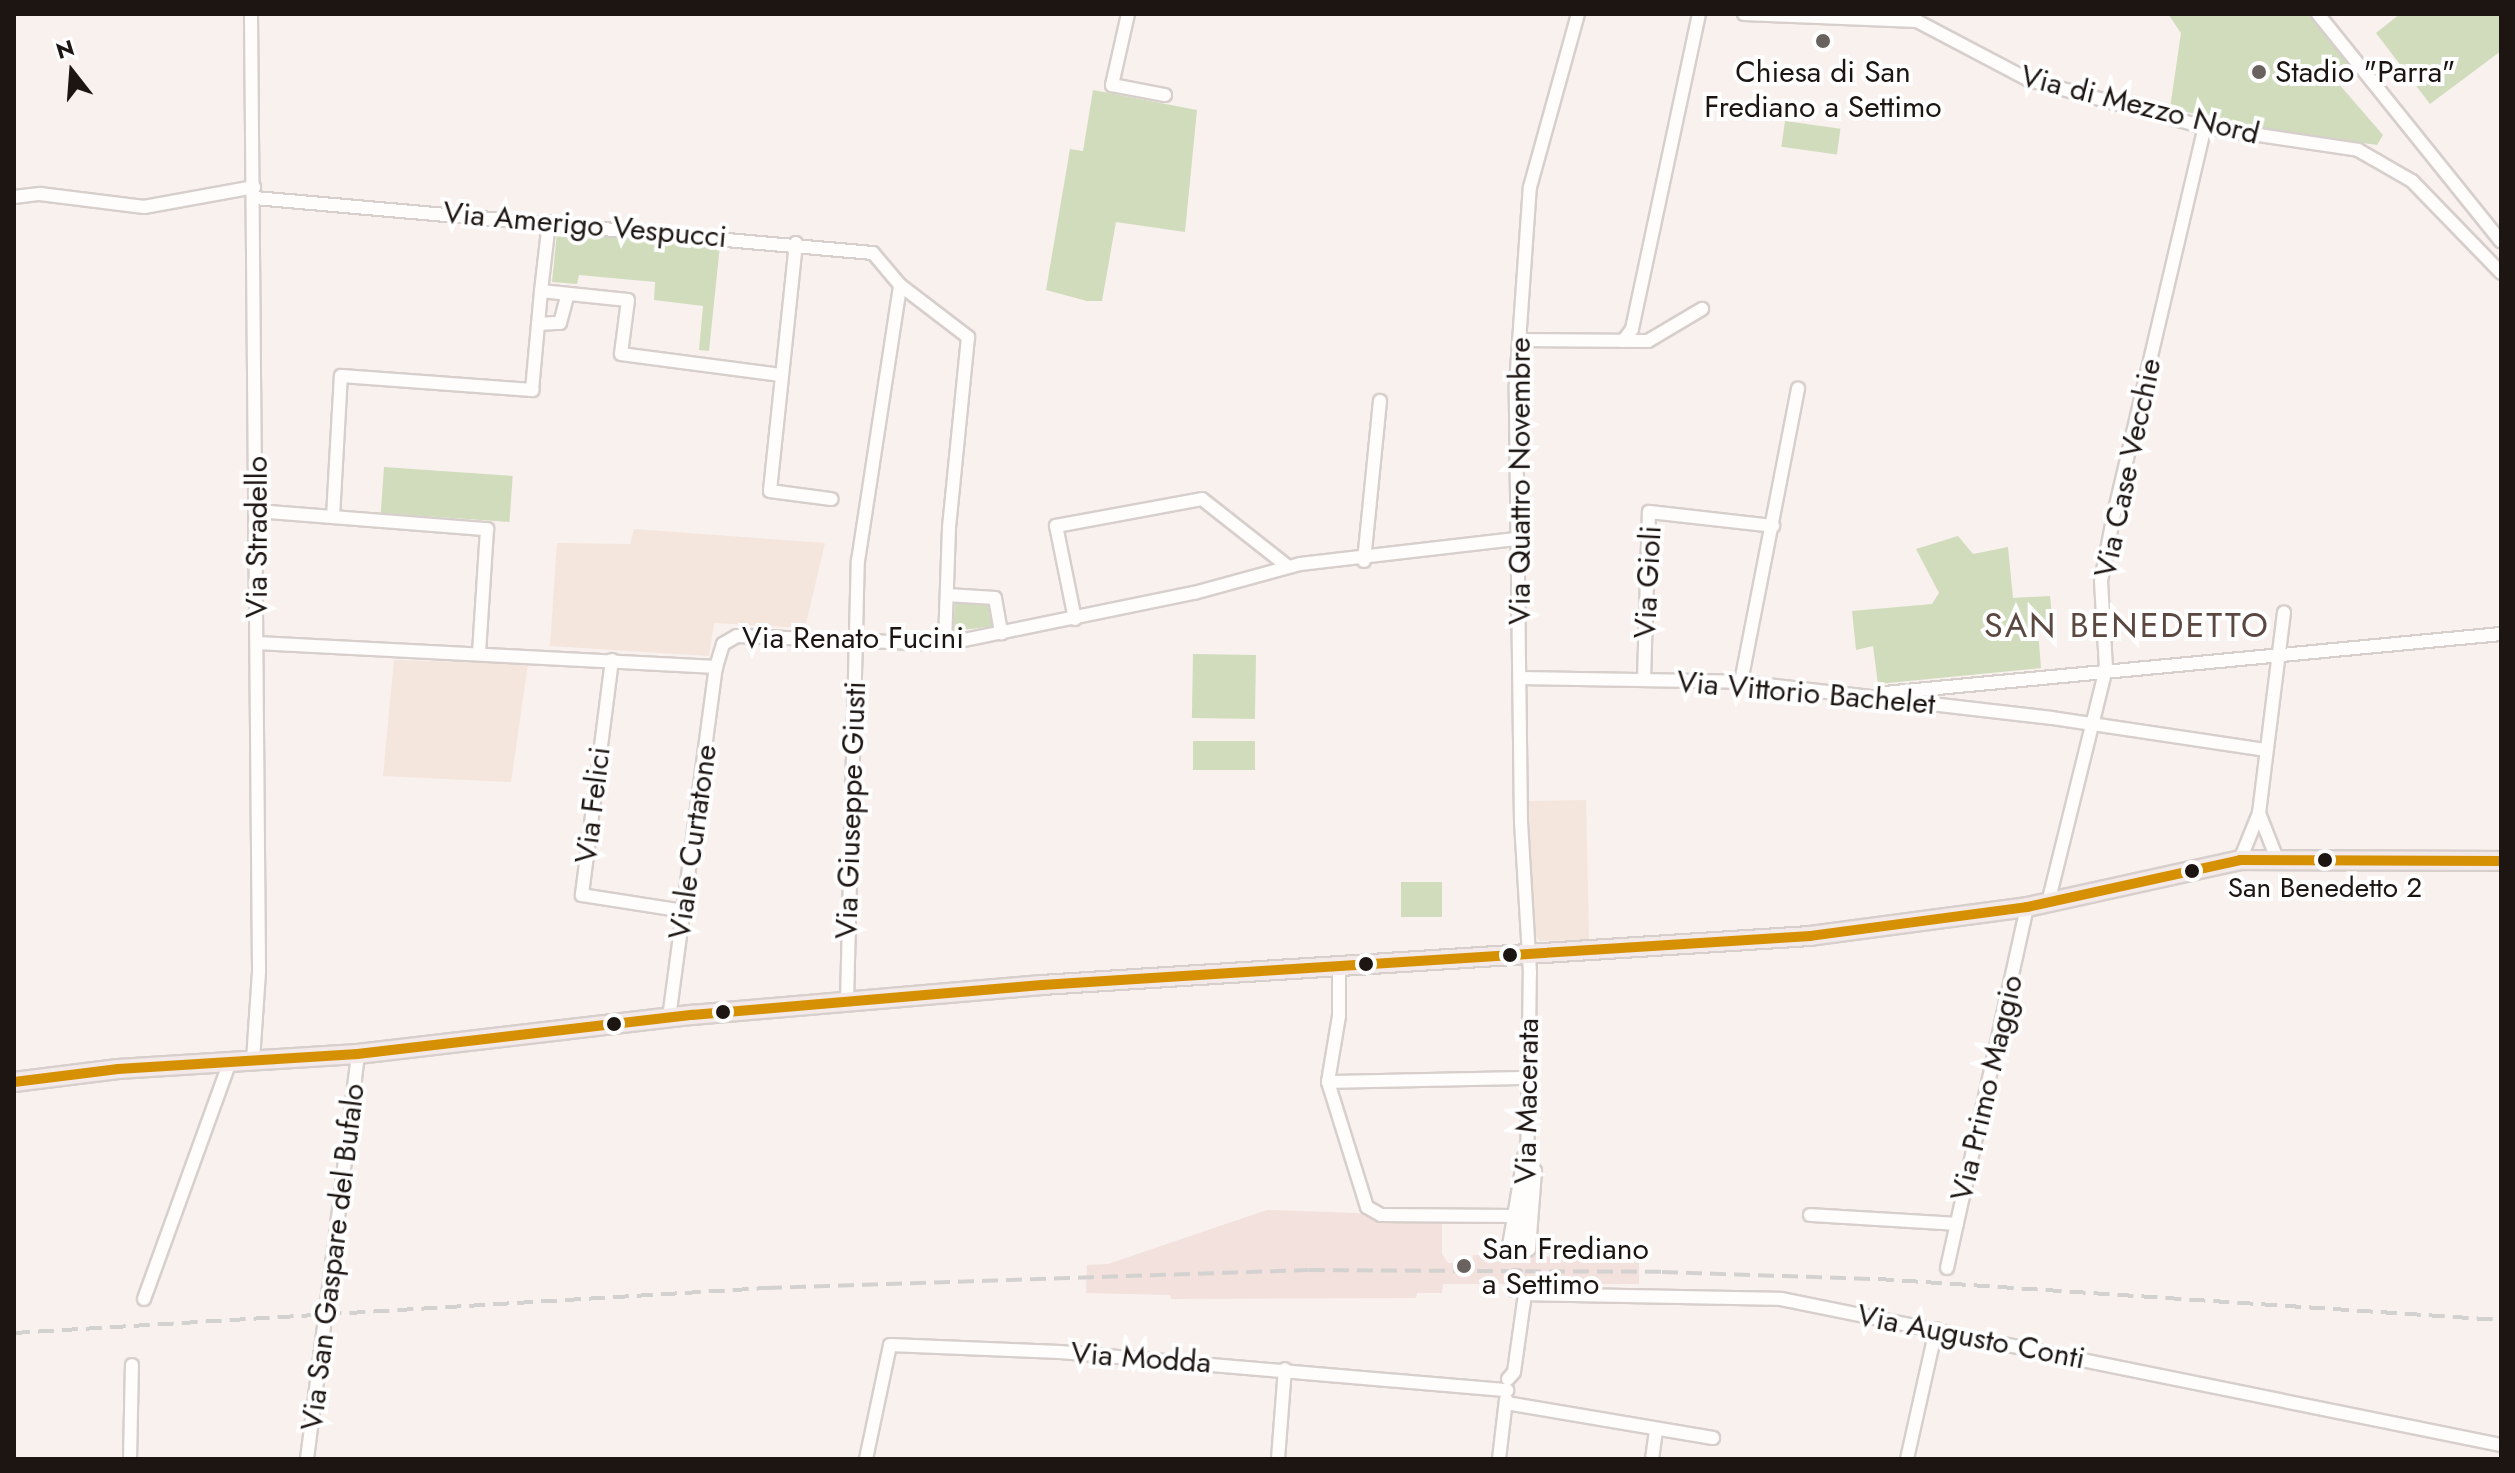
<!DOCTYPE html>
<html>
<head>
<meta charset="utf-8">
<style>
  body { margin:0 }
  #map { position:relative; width:2515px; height:1473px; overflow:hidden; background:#f9f1ee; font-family:Jost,sans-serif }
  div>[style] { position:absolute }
  .built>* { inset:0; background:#f2e1dc }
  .education>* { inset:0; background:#f4e6dc }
  .green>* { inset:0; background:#d0dcbc; transform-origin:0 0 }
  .street-tunnel>* { height:12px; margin-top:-6px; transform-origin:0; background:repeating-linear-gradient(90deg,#d8d0cd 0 12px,transparent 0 18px) }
  .roads { filter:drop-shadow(2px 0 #d7cfcc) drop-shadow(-2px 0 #d7cfcc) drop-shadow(0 2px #d7cfcc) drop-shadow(0 -2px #d7cfcc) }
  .street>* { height:12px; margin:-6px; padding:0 6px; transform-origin:6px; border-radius:6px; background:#fefdfc }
  .primary>* { height:18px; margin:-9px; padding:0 9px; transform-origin:9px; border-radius:9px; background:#f3e9e9 }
  .rail>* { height:4px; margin-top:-2px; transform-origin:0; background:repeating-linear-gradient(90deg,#d4d2d0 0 16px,transparent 0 24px) }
  .bridges { filter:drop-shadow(2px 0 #d7cfcc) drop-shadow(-2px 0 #d7cfcc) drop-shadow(0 2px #d7cfcc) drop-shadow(0 -2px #d7cfcc) }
  .street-bridge>* { height:12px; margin:-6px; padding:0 6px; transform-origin:6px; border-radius:6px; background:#fefdfc }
  .bus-1>* { height:10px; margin:-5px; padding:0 5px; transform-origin:5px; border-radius:5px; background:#d69003 }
  .dots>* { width:22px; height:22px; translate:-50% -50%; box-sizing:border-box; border:4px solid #fff; border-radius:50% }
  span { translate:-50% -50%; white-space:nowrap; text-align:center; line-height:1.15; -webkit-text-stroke:8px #fff; paint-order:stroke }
  .bus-label { font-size:28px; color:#1c1512 }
  .poi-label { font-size:30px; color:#1c1512 }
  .left { translate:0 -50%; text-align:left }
  .street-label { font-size:30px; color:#1c1512 }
  .quarter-label { font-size:34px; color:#5b4841; letter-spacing:2px }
  .frame { position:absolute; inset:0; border:16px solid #1c1512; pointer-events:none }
  .north { position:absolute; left:32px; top:32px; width:80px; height:80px; -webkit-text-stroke:6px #fff; paint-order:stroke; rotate:343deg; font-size:22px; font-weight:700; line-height:32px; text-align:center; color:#1c1512 }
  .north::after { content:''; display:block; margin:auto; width:28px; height:36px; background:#1c1512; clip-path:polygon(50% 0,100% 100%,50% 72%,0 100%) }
</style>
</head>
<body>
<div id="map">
  <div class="built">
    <i style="clip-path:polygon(1267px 1210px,1358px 1213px,1401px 1223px,1442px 1222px,1442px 1254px,1448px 1263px,1472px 1263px,1473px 1255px,1493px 1255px,1494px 1260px,1531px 1260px,1532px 1256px,1639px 1259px,1639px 1284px,1443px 1284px,1442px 1293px,1417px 1293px,1416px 1298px,1171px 1299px,1170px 1295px,1086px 1293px,1087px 1265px,1108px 1264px)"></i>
  </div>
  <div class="education">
    <i style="clip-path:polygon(634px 529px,825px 543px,805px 628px,714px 623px,709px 656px,550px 646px,557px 543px,630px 544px)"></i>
    <i style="clip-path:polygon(394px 660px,528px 664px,511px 782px,383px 776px)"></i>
    <i style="clip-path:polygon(1586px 800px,1589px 940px,1540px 941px,1531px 931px,1529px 801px)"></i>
  </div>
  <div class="green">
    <i style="clip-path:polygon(2168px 14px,2314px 14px,2350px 62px,2338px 83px,2383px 135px,2377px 145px,2255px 128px,2170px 108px,2181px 33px)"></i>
    <i style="clip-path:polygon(2400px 14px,2501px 14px,2501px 51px,2430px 104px,2376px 33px)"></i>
    <i style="clip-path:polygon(1093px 90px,1197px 110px,1185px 232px,1116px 222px,1102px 301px,1087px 301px,1046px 290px,1070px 149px,1083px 151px)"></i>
    <i style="left:1785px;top:121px;width:56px;height:26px;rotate:8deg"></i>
    <i style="clip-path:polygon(557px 232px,720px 245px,709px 351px,699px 350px,703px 306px,654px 300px,655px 282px,579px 275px,577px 284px,552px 282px)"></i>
    <i style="left:384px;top:467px;width:129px;height:46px;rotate:4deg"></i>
    <i style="clip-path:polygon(1958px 536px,1973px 554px,2008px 547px,2013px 598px,2050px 596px,2053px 627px,2038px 630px,2041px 668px,1878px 684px,1873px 646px,1856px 650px,1852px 611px,1932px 604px,1939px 593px,1916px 549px)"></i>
    <i style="clip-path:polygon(955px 600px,992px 602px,996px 626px,953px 631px)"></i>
    <i style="left:1256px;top:655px;width:64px;height:63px;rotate:91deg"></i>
    <i style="left:1193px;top:741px;width:62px;height:29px"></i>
    <i style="left:1401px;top:882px;width:41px;height:35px"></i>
  </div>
  <div class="street-tunnel">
    <i style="left:1514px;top:1298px;width:51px;rotate:-84.4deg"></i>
  </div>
  <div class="roads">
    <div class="street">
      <i style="left:251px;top:14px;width:958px;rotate:89.52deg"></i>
      <i style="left:259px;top:972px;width:89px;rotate:93.9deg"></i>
      <i style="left:1128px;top:14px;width:73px;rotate:102.7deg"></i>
      <i style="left:1112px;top:85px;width:54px;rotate:10.7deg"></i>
      <i style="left:1744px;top:14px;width:173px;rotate:2.3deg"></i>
      <i style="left:1917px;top:21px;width:127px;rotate:27.8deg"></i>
      <i style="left:2029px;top:80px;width:182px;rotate:15deg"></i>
      <i style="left:2205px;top:127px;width:155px;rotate:8.5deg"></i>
      <i style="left:2358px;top:150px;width:62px;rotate:29.9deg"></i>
      <i style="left:2412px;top:181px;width:128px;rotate:45.9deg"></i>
      <i style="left:2318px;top:14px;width:292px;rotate:51.2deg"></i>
      <i style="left:14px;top:197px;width:26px;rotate:-7deg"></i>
      <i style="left:40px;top:194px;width:105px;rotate:7.1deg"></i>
      <i style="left:144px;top:207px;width:112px;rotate:-10.3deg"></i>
      <i style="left:255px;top:198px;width:620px;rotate:5.09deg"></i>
      <i style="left:873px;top:253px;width:42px;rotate:49.8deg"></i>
      <i style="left:900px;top:285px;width:86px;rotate:37.4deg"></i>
      <i style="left:968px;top:337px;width:192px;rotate:95.7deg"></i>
      <i style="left:949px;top:528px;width:116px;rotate:92deg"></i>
      <i style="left:549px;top:222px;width:69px;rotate:96.6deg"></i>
      <i style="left:541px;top:291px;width:87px;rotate:5.9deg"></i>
      <i style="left:628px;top:300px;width:54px;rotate:97.4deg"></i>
      <i style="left:621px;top:354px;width:161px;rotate:7.5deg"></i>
      <i style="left:796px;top:243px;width:249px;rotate:96deg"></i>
      <i style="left:770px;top:491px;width:62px;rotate:7.5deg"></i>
      <i style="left:538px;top:324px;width:22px;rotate:-3deg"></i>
      <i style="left:560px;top:323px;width:30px;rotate:-75deg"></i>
      <i style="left:1519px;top:340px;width:129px;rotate:0.4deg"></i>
      <i style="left:1648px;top:341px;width:63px;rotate:-30.7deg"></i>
      <i style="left:1623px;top:341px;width:15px;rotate:-53deg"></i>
      <i style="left:1632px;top:329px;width:322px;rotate:-78deg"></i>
      <i style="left:256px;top:511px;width:232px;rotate:4.5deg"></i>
      <i style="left:487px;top:529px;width:124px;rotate:93.7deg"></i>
      <i style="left:333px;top:517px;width:141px;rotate:-86.8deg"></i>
      <i style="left:341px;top:376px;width:192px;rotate:4.2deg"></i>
      <i style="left:532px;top:390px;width:99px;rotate:-84.8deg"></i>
      <i style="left:1364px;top:561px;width:161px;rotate:-84.3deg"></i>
      <i style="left:947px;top:595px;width:48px;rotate:3.6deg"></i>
      <i style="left:995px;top:598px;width:36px;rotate:80deg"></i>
      <i style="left:1075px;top:619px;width:95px;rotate:-101.5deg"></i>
      <i style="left:1056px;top:526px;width:148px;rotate:-10.5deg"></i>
      <i style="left:1202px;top:499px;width:108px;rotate:38.2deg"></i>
      <i style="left:257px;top:643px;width:460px;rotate:3deg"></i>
      <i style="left:716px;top:667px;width:24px;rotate:-73deg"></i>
      <i style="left:723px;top:644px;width:16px;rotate:-30deg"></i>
      <i style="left:737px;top:636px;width:208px;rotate:2.2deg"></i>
      <i style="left:945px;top:644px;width:254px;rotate:-11.6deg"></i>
      <i style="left:1194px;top:593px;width:110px;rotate:-15.3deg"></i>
      <i style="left:1300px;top:564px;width:217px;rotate:-6.6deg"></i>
      <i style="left:612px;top:660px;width:237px;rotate:97.3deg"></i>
      <i style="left:582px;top:895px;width:103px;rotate:8.9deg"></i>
      <i style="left:1520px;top:678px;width:221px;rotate:1deg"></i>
      <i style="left:1741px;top:682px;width:313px;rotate:6.6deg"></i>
      <i style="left:2052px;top:718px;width:216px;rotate:8.5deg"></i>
      <i style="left:1644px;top:679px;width:167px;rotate:-88.3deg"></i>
      <i style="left:1649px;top:512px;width:125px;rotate:6.4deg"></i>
      <i style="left:1741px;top:682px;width:299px;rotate:-79deg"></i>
      <i style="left:1885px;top:693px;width:619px;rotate:-5.47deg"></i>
      <i style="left:2259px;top:813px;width:202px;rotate:-82.9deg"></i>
      <i style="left:2240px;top:860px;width:51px;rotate:-68deg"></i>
      <i style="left:2259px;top:813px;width:49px;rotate:68.6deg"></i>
      <i style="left:2048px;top:903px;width:242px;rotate:-76.1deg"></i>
      <i style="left:2106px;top:668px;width:87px;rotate:-93.3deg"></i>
      <i style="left:2101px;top:581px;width:68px;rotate:-79deg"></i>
      <i style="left:2114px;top:514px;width:398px;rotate:-76.8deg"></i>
      <i style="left:1339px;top:967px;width:49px;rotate:90deg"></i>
      <i style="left:1339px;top:1016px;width:67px;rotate:99.5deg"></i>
      <i style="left:1328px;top:1082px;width:131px;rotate:72.7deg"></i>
      <i style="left:1367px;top:1207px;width:16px;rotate:30deg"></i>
      <i style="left:1381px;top:1215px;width:132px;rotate:0.4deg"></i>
      <i style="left:847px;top:1002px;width:441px;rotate:-88.6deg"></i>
      <i style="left:858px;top:561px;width:279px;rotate:-81.3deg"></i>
      <i style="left:669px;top:1018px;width:354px;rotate:-82.4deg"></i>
      <i style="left:1328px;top:1082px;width:199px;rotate:-1.2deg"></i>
      <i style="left:1524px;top:1157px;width:18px;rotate:52deg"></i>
      <i style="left:1535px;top:1171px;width:78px;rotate:94.4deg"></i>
      <i style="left:1529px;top:1249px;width:6px;rotate:149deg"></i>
      <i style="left:1524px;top:1252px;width:16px;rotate:-158deg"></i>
      <i style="left:1509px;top:1246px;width:90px;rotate:-80.4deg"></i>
      <i style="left:341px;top:1193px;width:140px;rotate:-83deg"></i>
      <i style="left:1810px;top:1215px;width:147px;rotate:3.5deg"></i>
      <i style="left:1519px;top:1247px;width:70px;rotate:-83.5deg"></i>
      <i style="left:1527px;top:1177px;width:204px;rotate:-89.2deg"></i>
      <i style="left:1530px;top:973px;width:150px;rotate:-93.4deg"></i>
      <i style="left:1521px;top:823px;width:438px;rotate:-90.7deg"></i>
      <i style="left:1516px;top:385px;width:198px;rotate:-86deg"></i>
      <i style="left:1530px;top:187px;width:180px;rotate:-74.5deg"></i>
      <i style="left:1947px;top:1268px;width:370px;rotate:-77.5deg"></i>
      <i style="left:144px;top:1299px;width:252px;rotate:-70.1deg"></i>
      <i style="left:1508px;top:1379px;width:9px;rotate:-49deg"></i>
      <i style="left:1514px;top:1372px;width:79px;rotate:-82deg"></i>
      <i style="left:1525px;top:1294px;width:256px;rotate:1.1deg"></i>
      <i style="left:1781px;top:1299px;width:735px;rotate:11.46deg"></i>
      <i style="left:1506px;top:1403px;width:210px;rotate:9.6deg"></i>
      <i style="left:130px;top:1459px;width:94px;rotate:-88.8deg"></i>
      <i style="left:866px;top:1459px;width:116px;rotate:-78.1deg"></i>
      <i style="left:890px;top:1345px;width:170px;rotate:2.4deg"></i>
      <i style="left:1060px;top:1352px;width:449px;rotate:4.9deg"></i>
      <i style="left:1278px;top:1459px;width:90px;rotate:-85.6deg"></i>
      <i style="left:1499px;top:1459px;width:60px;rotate:-83.3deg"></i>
      <i style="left:1652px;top:1459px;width:30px;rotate:-82deg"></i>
      <i style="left:1907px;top:1459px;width:133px;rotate:-77.4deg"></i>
    </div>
    <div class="primary">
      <i style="left:14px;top:1082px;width:105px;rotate:-7.1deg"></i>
      <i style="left:118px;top:1069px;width:240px;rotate:-3.6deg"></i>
      <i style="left:358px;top:1054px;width:336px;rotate:-6.7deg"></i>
      <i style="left:692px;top:1015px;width:351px;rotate:-4.9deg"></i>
      <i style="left:1042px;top:985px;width:770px;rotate:-3.65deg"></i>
      <i style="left:1810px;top:936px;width:219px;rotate:-7.6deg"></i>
      <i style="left:2027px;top:907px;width:218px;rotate:-12.4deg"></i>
      <i style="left:2240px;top:860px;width:261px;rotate:0.2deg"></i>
    </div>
  </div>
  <div class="rail">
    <i style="left:14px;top:1333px;width:753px;rotate:-3.42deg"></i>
    <i style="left:766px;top:1288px;width:543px;rotate:-1.9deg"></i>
    <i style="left:1309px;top:1270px;width:353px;rotate:0.3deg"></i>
    <i style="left:1662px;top:1272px;width:216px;rotate:1.9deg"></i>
    <i style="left:1878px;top:1279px;width:624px;rotate:3.77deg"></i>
  </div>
  <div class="bridges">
    <div class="street-bridge">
      <i style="left:307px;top:1459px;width:268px;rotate:-82.7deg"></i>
    </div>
  </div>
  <div class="bus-1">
    <i style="left:14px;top:1082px;width:105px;rotate:-7.1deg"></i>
    <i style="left:118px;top:1069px;width:240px;rotate:-3.6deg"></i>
    <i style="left:358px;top:1054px;width:336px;rotate:-6.7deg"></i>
    <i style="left:692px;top:1015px;width:351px;rotate:-4.9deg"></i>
    <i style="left:1042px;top:985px;width:770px;rotate:-3.65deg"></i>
    <i style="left:1810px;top:936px;width:219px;rotate:-7.6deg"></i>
    <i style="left:2027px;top:907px;width:218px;rotate:-12.4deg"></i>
    <i style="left:2240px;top:860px;width:261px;rotate:0.2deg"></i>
  </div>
  <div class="dots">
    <i style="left:1823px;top:41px;background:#69625f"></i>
    <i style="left:2259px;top:72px;background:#69625f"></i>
    <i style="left:2325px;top:860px;background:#1c1512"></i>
    <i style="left:2192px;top:871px;background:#1c1512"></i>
    <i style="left:1510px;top:955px;background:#1c1512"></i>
    <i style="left:1366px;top:964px;background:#1c1512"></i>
    <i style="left:723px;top:1012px;background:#1c1512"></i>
    <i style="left:614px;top:1024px;background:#1c1512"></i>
    <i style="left:1464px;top:1266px;background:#69625f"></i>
  </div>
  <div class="bus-label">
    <span style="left:2325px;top:888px">San Benedetto 2</span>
  </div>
  <div class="poi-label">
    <span style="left:1823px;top:89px">Chiesa di San<br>Frediano a Settimo</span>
    <span class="left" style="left:2275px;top:72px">Stadio "Parra"</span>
    <span class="left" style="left:1482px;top:1266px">San Frediano<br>a Settimo</span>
  </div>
  <div class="street-label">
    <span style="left:2140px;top:105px;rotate:14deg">Via di Mezzo Nord</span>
    <span style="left:585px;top:225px;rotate:5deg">Via Amerigo Vespucci</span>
    <span style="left:2128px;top:468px;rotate:-78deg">Via Case Vecchie</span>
    <span style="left:1520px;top:481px;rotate:-90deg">Via Quattro Novembre</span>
    <span style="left:257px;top:537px;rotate:-90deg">Via Stradello</span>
    <span style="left:1648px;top:582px;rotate:-87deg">Via Gioli</span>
    <span style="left:853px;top:638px">Via Renato Fucini</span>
    <span style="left:1806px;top:693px;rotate:5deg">Via Vittorio Bachelet</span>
    <span style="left:593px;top:805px;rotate:-83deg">Via Felici</span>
    <span style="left:851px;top:810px;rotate:-88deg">Via Giuseppe Giusti</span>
    <span style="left:693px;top:842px;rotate:-82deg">Viale Curtatone</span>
    <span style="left:1987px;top:1088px;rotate:-77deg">Via Primo Maggio</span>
    <span style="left:1527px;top:1101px;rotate:-89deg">Via Macerata</span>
    <span style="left:333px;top:1257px;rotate:-83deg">Via San Gaspare del Bufalo</span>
    <span style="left:1971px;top:1337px;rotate:11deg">Via Augusto Conti</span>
    <span style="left:1141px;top:1358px;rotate:4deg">Via Modda</span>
  </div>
  <div class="quarter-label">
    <span style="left:2127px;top:626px">SAN BENEDETTO</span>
  </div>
  <div class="frame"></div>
  <div class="north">N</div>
</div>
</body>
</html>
